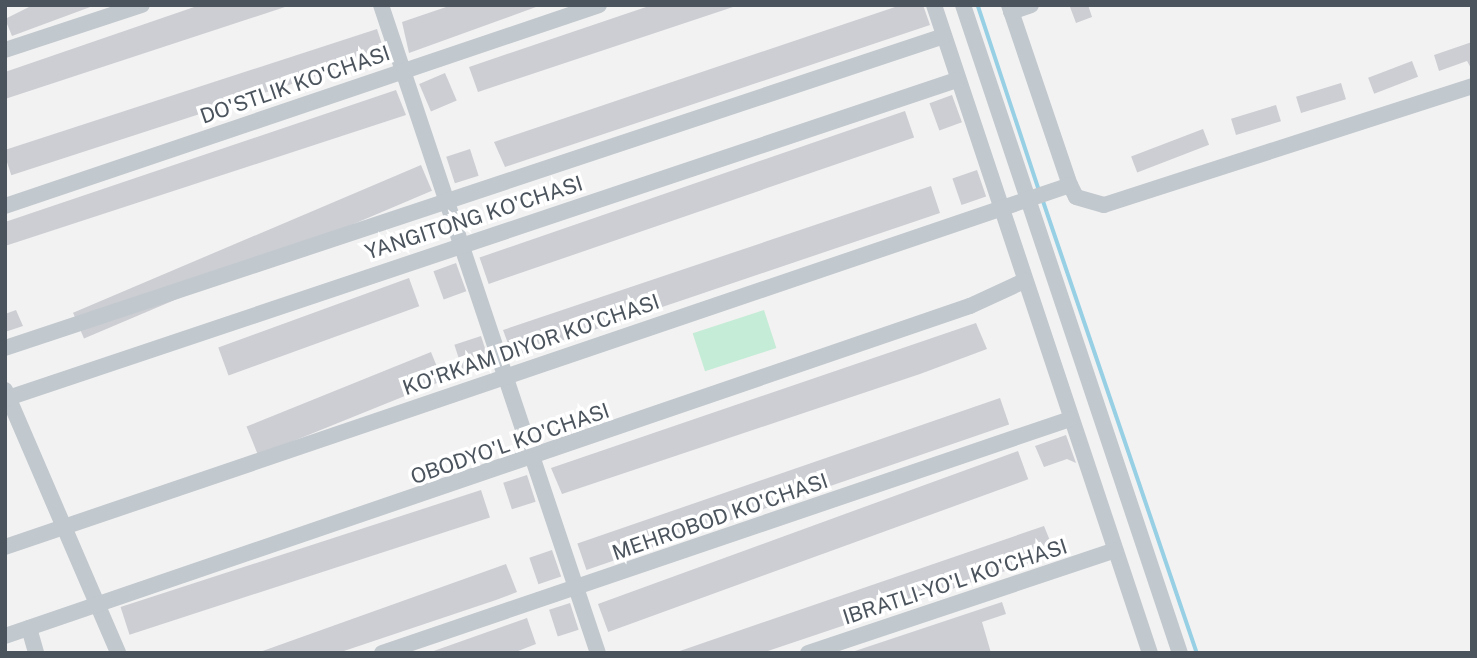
<!DOCTYPE html>
<html>
<head>
<meta charset="utf-8">
<style>
  body { margin:0 }
  #map { position:relative; width:1477px; height:658px; overflow:hidden; background:#f3f2f2; font-family:"Public Sans",sans-serif }
  div>[style] { position:absolute }
  .green>* { inset:0; background:#c5ecd6; transform-origin:0 0 }
  .stream>* { height:3.5px; margin:-1.75px; padding:0 1.75px; transform-origin:1.75px; border-radius:1.75px; background:#97d0e4 }
  .building>* { inset:0; background:#ccced3; transform-origin:0 0 }
  .minor>* { height:16px; margin:-8px; padding:0 8px; transform-origin:8px; border-radius:8px; background:#c1c8ce }
  span { translate:-50% -50%; white-space:nowrap; text-align:center; line-height:1.15; -webkit-text-stroke:7px #fff; paint-order:stroke }
  .street-label { font-size:21px; color:#4b545d }
  .frame { position:absolute; inset:0; border:7px solid #4b545d; pointer-events:none }
</style>
</head>
<body>
<div id="map">
  <div class="green">
    <i style="left:764px;top:310px;width:40px;height:75px;rotate:72deg"></i>
  </div>
  <div class="stream">
    <i style="left:978px;top:5px;width:194px;rotate:71.7deg"></i>
    <i style="left:1043px;top:200px;width:478px;rotate:71.2deg"></i>
  </div>
  <div class="building">
    <i style="clip-path:polygon(33px 5px,93px 5px,93px 6px,12px 36px,5px 19px)"></i>
    <i style="clip-path:polygon(200px 5px,285px 7px,5px 99px,5px 72px)"></i>
    <i style="clip-path:polygon(452px 5px,536px 5px,536px 7px,409px 53px,402px 22px)"></i>
    <i style="clip-path:polygon(652px 5px,733px 7px,478px 92px,469px 67px)"></i>
    <i style="clip-path:polygon(901px 5px,923px 5px,930px 25px,505px 167px,494px 142px)"></i>
    <i style="clip-path:polygon(1088px 5px,1092px 17px,1076px 23px,1070px 7px)"></i>
    <i style="left:377px;top:29px;width:26px;height:393px;rotate:72deg"></i>
    <i style="clip-path:polygon(1472px 42px,1472px 70px,1467px 61px,1439px 71px,1434px 55px)"></i>
    <i style="left:1412px;top:61px;width:17px;height:47px;rotate:69deg"></i>
    <i style="left:445px;top:73px;width:30px;height:28px;rotate:67deg"></i>
    <i style="left:1341px;top:83px;width:17px;height:47px;rotate:73deg"></i>
    <i style="clip-path:polygon(396px 90px,406px 115px,5px 246px,5px 222px)"></i>
    <i style="left:952px;top:95px;width:29px;height:24px;rotate:70deg"></i>
    <i style="left:1276px;top:105px;width:17px;height:47px;rotate:73deg"></i>
    <i style="left:905px;top:111px;width:28px;height:450px;rotate:71deg"></i>
    <i style="left:1203px;top:129px;width:17px;height:77px;rotate:69deg"></i>
    <i style="left:470px;top:149px;width:28px;height:25px;rotate:72deg"></i>
    <i style="left:421px;top:165px;width:28px;height:378px;rotate:67deg"></i>
    <i style="left:977px;top:170px;width:28px;height:26px;rotate:71deg"></i>
    <i style="clip-path:polygon(931px 186px,940px 213px,683px 300px,513px 357px,503px 330px)"></i>
    <i style="left:456px;top:263px;width:30px;height:24px;rotate:70deg"></i>
    <i style="left:409px;top:278px;width:30px;height:203px;rotate:70deg"></i>
    <i style="clip-path:polygon(16px 310px,23px 326px,5px 332px,5px 314px)"></i>
    <i style="clip-path:polygon(976px 323px,987px 349px,920px 374px,562px 494px,551px 468px)"></i>
    <i style="left:481px;top:336px;width:28px;height:28px;rotate:72deg"></i>
    <i style="left:431px;top:352px;width:31px;height:199px;rotate:68deg"></i>
    <i style="left:1000px;top:398px;width:28px;height:447px;rotate:71deg"></i>
    <i style="clip-path:polygon(1066px 435px,1076px 463px,1067px 459px,1044px 467px,1035px 446px)"></i>
    <i style="left:1018px;top:451px;width:30px;height:447px;rotate:70deg"></i>
    <i style="left:527px;top:475px;width:28px;height:25px;rotate:72deg"></i>
    <i style="left:481px;top:490px;width:29px;height:379px;rotate:72deg"></i>
    <i style="clip-path:polygon(1044px 526px,1055px 553px,1029px 563px,762px 653px,674px 653px)"></i>
    <i style="left:552px;top:550px;width:28px;height:24px;rotate:71deg"></i>
    <i style="clip-path:polygon(506px 564px,517px 592px,496px 600px,338px 653px,257px 653px)"></i>
    <i style="clip-path:polygon(1002px 602px,1006px 614px,982px 622px,991px 653px,849px 653px)"></i>
    <i style="left:570px;top:603px;width:28px;height:22px;rotate:72deg"></i>
    <i style="clip-path:polygon(527px 618px,536px 644px,513px 653px,428px 653px)"></i>
  </div>
  <div class="minor">
    <i style="left:381px;top:5px;width:683px;rotate:71.49deg"></i>
    <i style="left:934px;top:5px;width:683px;rotate:71.57deg"></i>
    <i style="left:963px;top:5px;width:683px;rotate:71.49deg"></i>
    <i style="left:1009px;top:5px;width:190px;rotate:71.3deg"></i>
    <i style="left:1070px;top:185px;width:13px;rotate:63deg"></i>
    <i style="left:1076px;top:197px;width:29px;rotate:16deg"></i>
    <i style="left:1104px;top:205px;width:387px;rotate:-17.9deg"></i>
    <i style="left:1011px;top:12px;width:21px;rotate:-19deg"></i>
    <i style="left:5px;top:50px;width:144px;rotate:-18.2deg"></i>
    <i style="left:5px;top:206px;width:627px;rotate:-18.69deg"></i>
    <i style="left:5px;top:348px;width:989px;rotate:-18.38deg"></i>
    <i style="left:5px;top:390px;width:286px;rotate:66.7deg"></i>
    <i style="left:5px;top:399px;width:1004px;rotate:-18.53deg"></i>
    <i style="left:5px;top:547px;width:1125px;rotate:-18.77deg"></i>
    <i style="left:29px;top:628px;width:26px;rotate:74deg"></i>
    <i style="left:5px;top:636px;width:1020px;rotate:-18.88deg"></i>
    <i style="left:970px;top:306px;width:60px;rotate:-24.8deg"></i>
    <i style="left:382px;top:653px;width:727px;rotate:-18.78deg"></i>
    <i style="left:808px;top:653px;width:324px;rotate:-18.5deg"></i>
  </div>
  <div class="street-label">
    <span style="left:295px;top:85px;rotate:-19deg">DO'STLIK KO'CHASI</span>
    <span style="left:474px;top:218px;rotate:-18deg">YANGITONG KO'CHASI</span>
    <span style="left:531px;top:345px;rotate:-19deg">KO'RKAM DIYOR KO'CHASI</span>
    <span style="left:510px;top:444px;rotate:-19deg">OBODYO'L KO'CHASI</span>
    <span style="left:720px;top:517px;rotate:-19deg">MEHROBOD KO'CHASI</span>
    <span style="left:955px;top:582px;rotate:-18deg">IBRATLI-YO'L KO'CHASI</span>
  </div>
  <div class="frame"></div>
</div>
</body>
</html>
